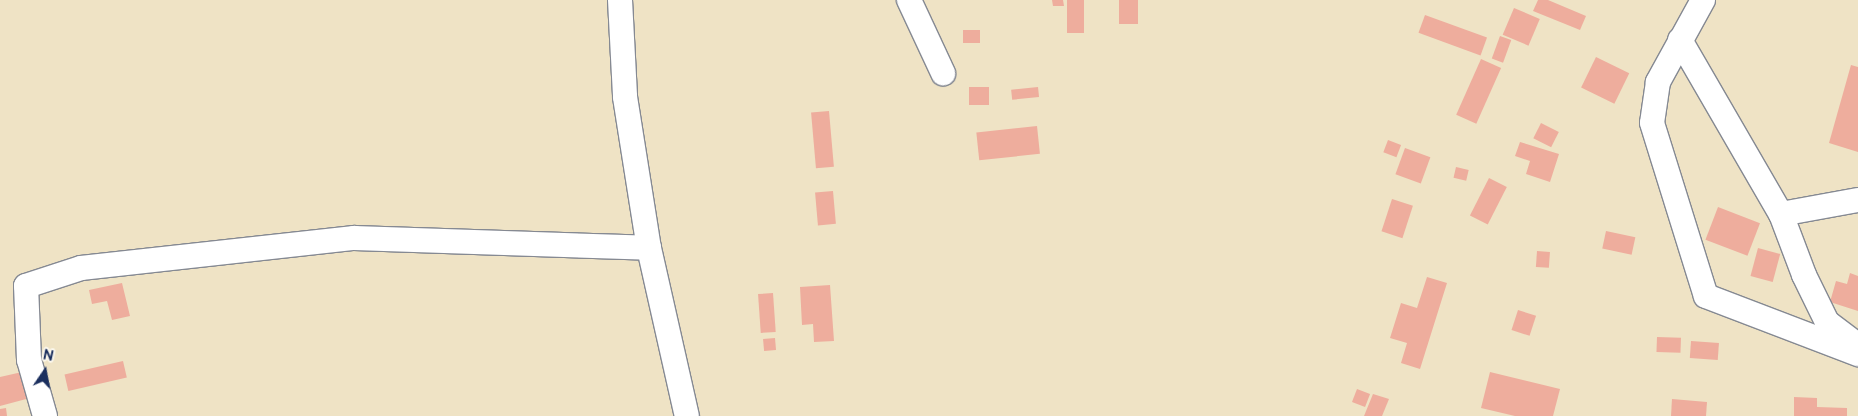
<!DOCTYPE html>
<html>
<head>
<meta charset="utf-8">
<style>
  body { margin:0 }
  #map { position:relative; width:1858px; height:416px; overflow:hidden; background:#efe3c5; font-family:"Balsamiq Sans",sans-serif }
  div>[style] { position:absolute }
  .building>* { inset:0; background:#eead9d; transform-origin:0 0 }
  .roads { filter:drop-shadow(1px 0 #858992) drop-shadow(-1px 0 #858992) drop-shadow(0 1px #858992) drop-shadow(0 -1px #858992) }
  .minor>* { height:24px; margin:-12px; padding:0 12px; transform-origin:12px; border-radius:12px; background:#fff }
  span { translate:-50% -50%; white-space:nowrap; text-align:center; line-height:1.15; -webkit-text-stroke:4.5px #fbf7ec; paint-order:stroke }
  .north { position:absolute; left:20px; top:346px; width:50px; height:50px; -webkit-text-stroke:4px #fbf7ec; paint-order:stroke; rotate:12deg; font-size:14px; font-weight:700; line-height:20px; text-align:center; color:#1b2f5e }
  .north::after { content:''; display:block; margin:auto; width:18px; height:22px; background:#1b2f5e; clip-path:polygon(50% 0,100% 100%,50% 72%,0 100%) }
</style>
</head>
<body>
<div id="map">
  <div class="building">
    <i style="clip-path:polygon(1052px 0,1063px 0,1064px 6px,1053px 6px)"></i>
    <i style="left:1067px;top:0;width:17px;height:33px"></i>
    <i style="left:1119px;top:0;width:19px;height:24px"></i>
    <i style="clip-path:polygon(1538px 0,1548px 0,1586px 16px,1580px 30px,1533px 11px)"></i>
    <i style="left:1514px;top:8px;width:28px;height:29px;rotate:23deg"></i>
    <i style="left:1425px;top:15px;width:66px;height:19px;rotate:20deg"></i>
    <i style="left:963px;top:30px;width:17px;height:13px"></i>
    <i style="left:1500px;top:36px;width:12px;height:24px;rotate:20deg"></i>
    <i style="left:1596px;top:57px;width:37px;height:34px;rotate:26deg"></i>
    <i style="left:1481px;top:59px;width:22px;height:61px;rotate:24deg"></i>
    <i style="clip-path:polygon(1851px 65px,1858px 67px,1858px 152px,1829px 143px)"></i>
    <i style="left:969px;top:87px;width:20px;height:18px"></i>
    <i style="left:1038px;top:87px;width:10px;height:27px;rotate:84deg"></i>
    <i style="left:829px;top:111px;width:56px;height:18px;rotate:85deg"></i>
    <i style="left:1541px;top:123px;width:20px;height:17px;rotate:27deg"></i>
    <i style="left:1037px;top:126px;width:28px;height:61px;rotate:84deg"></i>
    <i style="left:1388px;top:140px;width:14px;height:13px;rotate:21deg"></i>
    <i style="clip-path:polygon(1520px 142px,1559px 154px,1550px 182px,1526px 174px,1530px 161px,1515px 156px)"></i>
    <i style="left:1405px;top:148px;width:27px;height:28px;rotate:20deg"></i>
    <i style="left:1456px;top:167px;width:13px;height:11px;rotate:13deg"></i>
    <i style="left:1489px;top:178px;width:20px;height:42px;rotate:27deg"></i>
    <i style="left:833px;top:191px;width:33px;height:18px;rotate:85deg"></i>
    <i style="left:1392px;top:199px;width:22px;height:34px;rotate:18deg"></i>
    <i style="left:1718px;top:207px;width:45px;height:35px;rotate:21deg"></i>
    <i style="left:1606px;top:231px;width:30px;height:18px;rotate:12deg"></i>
    <i style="left:1758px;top:248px;width:23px;height:29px;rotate:15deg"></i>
    <i style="left:1537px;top:251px;width:13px;height:16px;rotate:4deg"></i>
    <i style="clip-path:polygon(1850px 273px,1858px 276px,1858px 311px,1830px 302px,1836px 281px,1847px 284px)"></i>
    <i style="clip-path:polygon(1427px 277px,1447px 283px,1420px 369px,1401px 363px,1407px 343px,1390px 338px,1401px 303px,1417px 308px)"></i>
    <i style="clip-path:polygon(122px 283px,130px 316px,112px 320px,107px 301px,92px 304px,89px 290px)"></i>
    <i style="clip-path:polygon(830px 285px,834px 341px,814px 342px,813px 324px,802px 325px,800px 287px)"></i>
    <i style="left:773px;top:293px;width:39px;height:15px;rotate:86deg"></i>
    <i style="left:1518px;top:310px;width:19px;height:21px;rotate:18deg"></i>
    <i style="left:1657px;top:337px;width:24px;height:15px;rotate:2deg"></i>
    <i style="left:775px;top:338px;width:12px;height:12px;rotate:85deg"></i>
    <i style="left:1691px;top:341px;width:28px;height:17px;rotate:4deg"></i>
    <i style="left:123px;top:361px;width:17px;height:60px;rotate:77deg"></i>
    <i style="clip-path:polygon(22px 372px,30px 398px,0 406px,0 377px)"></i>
    <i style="clip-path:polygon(1490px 372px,1560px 389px,1553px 416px,1515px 416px,1481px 408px)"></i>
    <i style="left:1357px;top:389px;width:14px;height:14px;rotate:21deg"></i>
    <i style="clip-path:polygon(1373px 394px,1389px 399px,1382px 416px,1364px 416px)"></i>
    <i style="clip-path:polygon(1794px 397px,1817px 398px,1817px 407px,1847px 408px,1847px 416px,1794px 416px)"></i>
    <i style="clip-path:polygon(1672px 399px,1707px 402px,1706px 416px,1671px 416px)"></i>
    <i style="clip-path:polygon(6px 408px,7px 416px,0 416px,0 409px)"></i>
  </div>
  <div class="roads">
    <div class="minor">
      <i style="left:620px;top:0;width:97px;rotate:87deg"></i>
      <i style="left:625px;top:97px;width:153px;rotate:81deg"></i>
      <i style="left:649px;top:248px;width:172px;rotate:77.3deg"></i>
      <i style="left:909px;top:0;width:81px;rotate:65deg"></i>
      <i style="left:1703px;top:0;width:94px;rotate:118.8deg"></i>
      <i style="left:1658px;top:82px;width:41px;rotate:98.3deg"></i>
      <i style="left:1652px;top:123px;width:181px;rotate:72.7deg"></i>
      <i style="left:1706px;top:296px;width:163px;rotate:20.9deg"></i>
      <i style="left:1680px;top:40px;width:201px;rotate:59.9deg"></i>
      <i style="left:1781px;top:214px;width:78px;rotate:-10.3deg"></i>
      <i style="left:1781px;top:214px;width:65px;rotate:69.3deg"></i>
      <i style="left:1804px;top:275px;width:52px;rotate:63.9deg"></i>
      <i style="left:1827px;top:322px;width:39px;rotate:37deg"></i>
      <i style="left:45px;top:416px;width:58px;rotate:-105.9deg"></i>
      <i style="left:29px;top:360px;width:74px;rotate:-92.3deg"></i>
      <i style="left:26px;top:286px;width:58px;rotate:-18.1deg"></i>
      <i style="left:81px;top:268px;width:275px;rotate:-6.3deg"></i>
      <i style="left:354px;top:238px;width:295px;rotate:1.9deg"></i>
    </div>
  </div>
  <div class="north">N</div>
</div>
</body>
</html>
